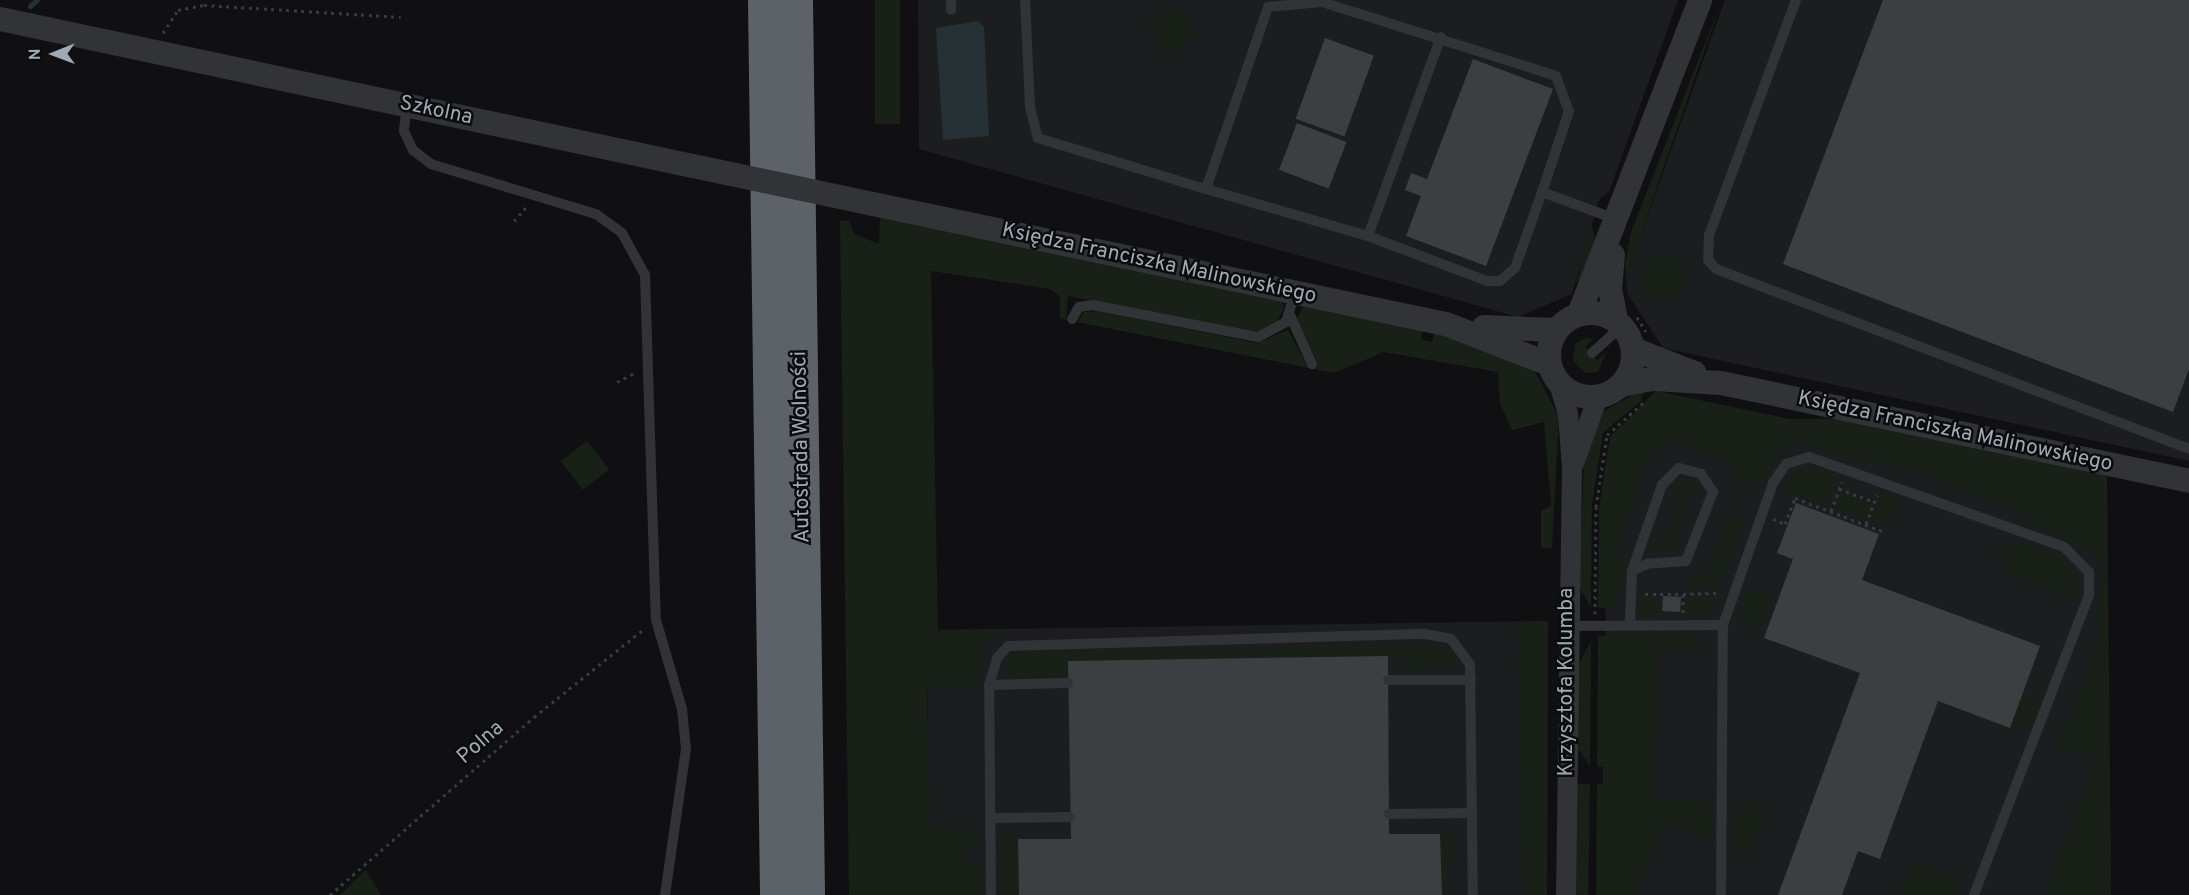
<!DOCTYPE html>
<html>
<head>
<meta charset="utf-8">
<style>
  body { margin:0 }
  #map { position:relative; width:2189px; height:895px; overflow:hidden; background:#101012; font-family:Overpass,sans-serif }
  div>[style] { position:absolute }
  .built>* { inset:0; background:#1c1d1f }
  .green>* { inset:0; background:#182018; transform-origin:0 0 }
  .round { border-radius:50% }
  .water>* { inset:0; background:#263136 }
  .stream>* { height:5px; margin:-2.5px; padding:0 2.5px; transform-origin:2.5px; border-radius:2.5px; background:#263136 }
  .building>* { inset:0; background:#3c3f42; transform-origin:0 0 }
  .path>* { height:3px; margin-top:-1.5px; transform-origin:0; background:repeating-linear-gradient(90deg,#373a3e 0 3px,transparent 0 7.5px) }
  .service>* { height:10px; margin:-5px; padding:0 5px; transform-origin:5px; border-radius:5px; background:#313337 }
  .minor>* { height:20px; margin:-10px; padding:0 10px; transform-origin:10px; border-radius:10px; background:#313337 }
  .tertiary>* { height:24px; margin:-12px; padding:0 12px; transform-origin:12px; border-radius:12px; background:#313337 }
  .tertiary>.ring { margin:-12px; padding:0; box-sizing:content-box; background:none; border:24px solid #313337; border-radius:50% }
  .motorway>* { height:33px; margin:-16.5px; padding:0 16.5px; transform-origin:16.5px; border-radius:16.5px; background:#5d6268 }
  .tertiary-bridge>* { height:24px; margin:-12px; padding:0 12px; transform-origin:12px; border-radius:12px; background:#313337 }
  span { translate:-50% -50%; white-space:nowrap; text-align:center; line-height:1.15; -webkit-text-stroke:5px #0b0c0d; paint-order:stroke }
  .street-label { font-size:21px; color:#a0a9b4 }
  .north { position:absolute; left:24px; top:24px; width:60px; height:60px; -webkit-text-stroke:4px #0b0c0d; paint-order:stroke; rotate:269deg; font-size:16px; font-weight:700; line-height:24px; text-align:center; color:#a0a9b4 }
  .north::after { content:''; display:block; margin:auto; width:21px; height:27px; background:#a0a9b4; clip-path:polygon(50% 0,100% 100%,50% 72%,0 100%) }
</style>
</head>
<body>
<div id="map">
  <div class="built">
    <i style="clip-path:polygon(918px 0,1678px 0,1609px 192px,1599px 199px,1572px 294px,1518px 317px,919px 149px)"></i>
    <i style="clip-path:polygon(1725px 0,2189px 0,2189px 461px,1663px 348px,1627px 293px,1628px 270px)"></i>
    <i style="clip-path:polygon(1679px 408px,2107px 497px,2111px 895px,1605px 895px,1606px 528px,1618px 460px)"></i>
    <i style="clip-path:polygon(1548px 621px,1547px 895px,878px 895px,928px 719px,926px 630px)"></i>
  </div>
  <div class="green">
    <i style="left:875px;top:0;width:25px;height:124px"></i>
    <i style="clip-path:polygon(1722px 0,1628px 270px,1627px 293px,1625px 264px,1631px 232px)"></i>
    <i style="left:1177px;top:5px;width:36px;height:36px;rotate:54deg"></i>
    <i style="clip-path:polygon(880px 216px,1282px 302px,1284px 307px,1276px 325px,1251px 333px,1068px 296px,1066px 320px,1060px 318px,1060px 297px,1051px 289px,931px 271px,938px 630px,1010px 629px,983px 643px,977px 686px,927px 687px,929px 828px,979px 831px,977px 846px,964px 847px,964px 864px,980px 867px,981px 895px,849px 895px,840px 221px,849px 220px,854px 234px,879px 244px)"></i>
    <i style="clip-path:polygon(1591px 225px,1595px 237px,1585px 273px,1576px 283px)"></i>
    <i class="round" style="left:1641px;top:255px;width:44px;height:44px"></i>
    <i style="clip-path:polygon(1303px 306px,1422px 329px,1421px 340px,1432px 342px,1435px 331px,1534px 370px,1559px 417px,1552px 548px,1541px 548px,1541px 510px,1551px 506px,1544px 422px,1512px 430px,1500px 404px,1498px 372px,1384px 352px,1334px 373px,1077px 322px,1084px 312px,1097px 311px,1257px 343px,1288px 330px,1308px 367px,1318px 364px,1297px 319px)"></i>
    <i style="clip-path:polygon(1585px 338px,1593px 339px,1585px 347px,1597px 361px,1606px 352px,1598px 372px,1585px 373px,1573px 361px,1575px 344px)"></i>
    <i style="clip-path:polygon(1645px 388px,1641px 401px,1603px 433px,1592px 504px,1591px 607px,1579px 587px,1584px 460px,1603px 412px)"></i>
    <i style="clip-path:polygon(1656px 391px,1790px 419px,1841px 419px,2107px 475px,2111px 895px,2046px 895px,2097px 759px,2053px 743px,2069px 722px,2100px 638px,2095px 606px,2106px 574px,2097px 554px,2041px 529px,2024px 513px,1891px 462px,1862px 462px,1796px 441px,1777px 452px,1764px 485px,1744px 479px,1730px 517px,1744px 522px,1719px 587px,1683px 591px,1690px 586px,1690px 573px,1707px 574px,1741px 481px,1729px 476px,1734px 464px,1671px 439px,1666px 451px,1654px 447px,1613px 553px,1626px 559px,1622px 590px,1617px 591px,1615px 606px,1605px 609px,1598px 607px,1599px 508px,1610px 437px)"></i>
    <i style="left:587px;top:441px;width:36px;height:33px;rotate:52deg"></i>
    <i style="clip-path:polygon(1821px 467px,1833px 471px,1828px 484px,1836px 487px,1828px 507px,1782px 489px,1798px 470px)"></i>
    <i style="clip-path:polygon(1679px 480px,1696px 483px,1702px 497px,1688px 496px,1673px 540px,1685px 545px,1682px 550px,1654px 554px,1651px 539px,1664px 543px,1683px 493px,1670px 488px)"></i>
    <i style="clip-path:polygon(1883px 490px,1894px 495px,1900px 511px,1898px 518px,1889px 514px,1883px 527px,1870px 522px)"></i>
    <i style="left:1841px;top:492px;width:32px;height:18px;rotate:20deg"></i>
    <i style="clip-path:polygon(2017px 541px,2069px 563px,2080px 582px,2078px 595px,2069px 597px,2001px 570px,2005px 558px,1997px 555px)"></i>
    <i style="clip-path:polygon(1749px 590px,1773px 599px,1761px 632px,1740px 616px,1742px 596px)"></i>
    <i class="round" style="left:1639px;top:597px;width:20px;height:20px"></i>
    <i style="clip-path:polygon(1687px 598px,1719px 598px,1701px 613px,1687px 615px)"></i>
    <i style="clip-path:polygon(1548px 621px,1547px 895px,1523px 895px,1519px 622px)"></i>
    <i style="clip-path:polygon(1598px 636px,1689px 635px,1706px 645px,1699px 646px,1698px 651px,1657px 651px,1655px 800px,1708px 801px,1713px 832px,1704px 837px,1664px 822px,1636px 895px,1596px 895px,1597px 784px,1603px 784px,1603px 767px,1597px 767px)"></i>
    <i style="clip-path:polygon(1591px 641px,1590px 766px,1578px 749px,1578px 665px)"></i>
    <i style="clip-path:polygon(1427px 645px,1450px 652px,1453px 667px,1406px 671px,1405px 656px,1068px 661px,1068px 676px,1012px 677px,1004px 670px,1011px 655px,1026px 651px)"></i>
    <i style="clip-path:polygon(2055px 653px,2036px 713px,2017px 707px,2022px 694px,2037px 699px)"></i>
    <i style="clip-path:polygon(2017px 709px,2035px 715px,2026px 725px,2010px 728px)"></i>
    <i style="left:1590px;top:784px;width:111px;height:18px;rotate:91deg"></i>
    <i style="clip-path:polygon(1758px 802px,1755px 810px,1765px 814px,1754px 847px,1740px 851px,1732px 844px,1732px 817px,1746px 803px)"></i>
    <i style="left:1445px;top:834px;width:12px;height:61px;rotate:14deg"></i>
    <i style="left:1018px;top:839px;width:56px;height:14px;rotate:89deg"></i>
    <i style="clip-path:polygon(1919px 864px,1953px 876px,1963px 895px,1900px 895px,1911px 866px)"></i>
    <i style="clip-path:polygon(366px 870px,381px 895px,340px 895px)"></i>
  </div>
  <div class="water">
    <i style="clip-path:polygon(978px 21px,984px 27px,989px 136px,943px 140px,936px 28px)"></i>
  </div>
  <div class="stream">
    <i style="left:30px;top:6px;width:9px;rotate:-41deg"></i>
  </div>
  <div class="building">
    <i style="clip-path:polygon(1883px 0,2189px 0,2189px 369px,2173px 412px,1783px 264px)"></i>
    <i style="left:1325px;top:38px;width:52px;height:86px;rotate:20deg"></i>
    <i style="clip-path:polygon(1473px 59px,1553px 89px,1486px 266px,1406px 236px,1421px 196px,1405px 190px,1411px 173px,1427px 179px)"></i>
    <i style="left:1297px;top:123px;width:53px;height:50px;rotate:21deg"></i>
    <i style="clip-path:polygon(1796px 503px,1879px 534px,1862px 580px,2040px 646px,2010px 728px,1938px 701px,1880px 859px,1858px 851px,1842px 895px,1778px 895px,1860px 673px,1764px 638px,1793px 559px,1777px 553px)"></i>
    <i style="left:1663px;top:596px;width:18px;height:15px;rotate:3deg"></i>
    <i style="clip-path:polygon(1388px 656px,1389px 834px,1440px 834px,1442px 895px,1019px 895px,1018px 839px,1071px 839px,1068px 661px)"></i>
  </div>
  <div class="path">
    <i style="left:163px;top:33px;width:27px;rotate:-57deg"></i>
    <i style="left:178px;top:10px;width:26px;rotate:-11deg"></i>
    <i style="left:204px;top:5px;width:197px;rotate:3.5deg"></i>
    <i style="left:514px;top:221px;width:20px;rotate:-49deg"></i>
    <i style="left:1637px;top:317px;width:17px;rotate:59deg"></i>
    <i style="left:617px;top:382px;width:20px;rotate:-27deg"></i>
    <i style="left:1839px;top:489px;width:37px;rotate:20deg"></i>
    <i style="left:1831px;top:511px;width:31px;rotate:-69deg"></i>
    <i style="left:1773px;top:519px;width:13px;rotate:23deg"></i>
    <i style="left:1785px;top:524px;width:28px;rotate:-69deg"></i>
    <i style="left:1795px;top:498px;width:93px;rotate:20.8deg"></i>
    <i style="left:1866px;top:524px;width:31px;rotate:-69deg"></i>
    <i style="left:1645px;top:594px;width:38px"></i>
    <i style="left:1683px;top:594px;width:19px;rotate:90deg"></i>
    <i style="left:1683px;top:594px;width:37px;rotate:-2deg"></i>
    <i style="left:1595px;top:614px;width:107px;rotate:-89.5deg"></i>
    <i style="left:1596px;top:507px;width:73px;rotate:-81.3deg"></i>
    <i style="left:1607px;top:435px;width:51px;rotate:-41.8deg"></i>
    <i style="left:330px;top:895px;width:271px;rotate:-41.1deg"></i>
    <i style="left:534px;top:717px;width:141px;rotate:-38.7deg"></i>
  </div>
  <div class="service">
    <i style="left:951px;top:0;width:10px;rotate:90deg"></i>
    <i style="left:1025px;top:0;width:107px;rotate:87.3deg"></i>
    <i style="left:1030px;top:107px;width:32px;rotate:76deg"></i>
    <i style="left:1038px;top:138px;width:176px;rotate:16.9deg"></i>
    <i style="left:1206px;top:189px;width:192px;rotate:-71.2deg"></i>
    <i style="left:1268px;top:7px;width:54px;rotate:-5.3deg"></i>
    <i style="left:1322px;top:2px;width:245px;rotate:17.5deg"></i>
    <i style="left:1556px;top:76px;width:37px;rotate:70deg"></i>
    <i style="left:1569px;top:111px;width:85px;rotate:108.4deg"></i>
    <i style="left:1542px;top:192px;width:81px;rotate:20.2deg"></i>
    <i style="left:1796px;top:0;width:251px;rotate:110.3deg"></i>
    <i style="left:1709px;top:235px;width:25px;rotate:92deg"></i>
    <i style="left:1708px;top:260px;width:12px;rotate:48deg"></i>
    <i style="left:1716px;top:269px;width:506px;rotate:20.83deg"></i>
    <i style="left:407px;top:105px;width:26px;rotate:97deg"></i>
    <i style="left:404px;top:131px;width:21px;rotate:65deg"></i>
    <i style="left:413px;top:150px;width:23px;rotate:38deg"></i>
    <i style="left:431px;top:164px;width:172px;rotate:16.9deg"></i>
    <i style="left:596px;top:214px;width:32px;rotate:36deg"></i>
    <i style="left:622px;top:233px;width:48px;rotate:61.3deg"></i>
    <i style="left:645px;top:275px;width:345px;rotate:88.2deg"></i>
    <i style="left:656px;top:620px;width:93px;rotate:73.7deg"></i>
    <i style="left:682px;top:709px;width:40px;rotate:84.3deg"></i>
    <i style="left:686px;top:749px;width:148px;rotate:98.2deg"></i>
    <i style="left:1206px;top:189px;width:169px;rotate:16.2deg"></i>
    <i style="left:1368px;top:236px;width:127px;rotate:20.7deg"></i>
    <i style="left:1487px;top:281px;width:13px"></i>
    <i style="left:1500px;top:281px;width:20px;rotate:-41deg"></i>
    <i style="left:1515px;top:268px;width:81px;rotate:-70.4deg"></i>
    <i style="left:1368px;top:236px;width:212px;rotate:-69.9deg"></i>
    <i style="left:1290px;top:315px;width:54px;rotate:65.8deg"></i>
    <i style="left:1072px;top:319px;width:14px;rotate:-60deg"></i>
    <i style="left:1079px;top:307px;width:14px;rotate:-8deg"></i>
    <i style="left:1093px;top:305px;width:168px;rotate:11deg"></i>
    <i style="left:1258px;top:337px;width:32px;rotate:-28deg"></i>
    <i style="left:1286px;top:322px;width:30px;rotate:-73deg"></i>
    <i style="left:1592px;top:353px;width:40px;rotate:-42deg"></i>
    <i style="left:1630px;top:625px;width:54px;rotate:-87.9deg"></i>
    <i style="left:1632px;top:571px;width:91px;rotate:-70.8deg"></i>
    <i style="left:1662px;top:485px;width:24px;rotate:-45deg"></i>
    <i style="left:1679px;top:468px;width:23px;rotate:15deg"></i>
    <i style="left:1701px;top:474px;width:22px;rotate:56deg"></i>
    <i style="left:1713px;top:492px;width:74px;rotate:111.4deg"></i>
    <i style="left:1686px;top:561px;width:39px;rotate:176deg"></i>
    <i style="left:1647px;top:564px;width:17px;rotate:155deg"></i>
    <i style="left:1568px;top:626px;width:155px;rotate:-0.4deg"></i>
    <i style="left:1388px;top:680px;width:83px"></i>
    <i style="left:989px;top:685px;width:79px;rotate:-1.5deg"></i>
    <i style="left:1389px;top:814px;width:83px;rotate:-0.7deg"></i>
    <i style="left:990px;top:818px;width:80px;rotate:-0.7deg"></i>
    <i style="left:991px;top:895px;width:210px;rotate:-90.5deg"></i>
    <i style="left:989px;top:685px;width:28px;rotate:-73deg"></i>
    <i style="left:997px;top:658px;width:16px;rotate:-47deg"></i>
    <i style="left:1008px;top:646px;width:416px;rotate:-1.7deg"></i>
    <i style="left:1424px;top:634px;width:27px;rotate:10deg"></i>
    <i style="left:1451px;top:639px;width:31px;rotate:53deg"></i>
    <i style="left:1470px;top:664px;width:231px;rotate:89.3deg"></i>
    <i style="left:1721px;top:895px;width:270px;rotate:-89.6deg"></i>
    <i style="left:1723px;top:625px;width:151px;rotate:-70.6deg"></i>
    <i style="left:1773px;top:483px;width:23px;rotate:-56deg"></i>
    <i style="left:1786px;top:464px;width:24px;rotate:-17deg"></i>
    <i style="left:1809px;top:457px;width:270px;rotate:19.4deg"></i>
    <i style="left:2064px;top:547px;width:35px;rotate:45deg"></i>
    <i style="left:2089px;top:572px;width:23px;rotate:90deg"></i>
    <i style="left:2089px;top:595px;width:321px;rotate:111deg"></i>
  </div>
  <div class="minor">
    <i style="left:1559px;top:383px;width:32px;rotate:74deg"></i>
    <i style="left:1568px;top:414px;width:54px;rotate:85.8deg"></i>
    <i style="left:1572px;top:468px;width:427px;rotate:90.8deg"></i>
    <i style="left:1573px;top:466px;width:73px;rotate:-70.1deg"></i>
  </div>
  <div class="tertiary">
    <i style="left:0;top:19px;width:708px;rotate:11.98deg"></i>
    <i style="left:873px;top:204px;width:585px;rotate:11.83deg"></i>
    <i style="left:1446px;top:324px;width:110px;rotate:21.2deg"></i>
    <i style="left:1613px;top:255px;width:34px;rotate:95deg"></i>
    <i style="left:1610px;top:289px;width:33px;rotate:79deg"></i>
    <i class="ring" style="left:1549px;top:313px;width:60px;height:60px"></i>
    <i style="left:1579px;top:314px;width:337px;rotate:-68.9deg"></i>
    <i style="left:1484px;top:327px;width:72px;rotate:2.4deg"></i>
    <i style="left:1633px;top:349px;width:66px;rotate:21.2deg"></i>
    <i style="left:1621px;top:385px;width:33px;rotate:-11deg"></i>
    <i style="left:1653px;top:379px;width:68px;rotate:3.4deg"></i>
    <i style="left:1721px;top:383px;width:478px;rotate:11.8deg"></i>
  </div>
  <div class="motorway">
    <i style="left:764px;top:0;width:895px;rotate:89.23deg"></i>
    <i style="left:796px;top:0;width:895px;rotate:89.23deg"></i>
  </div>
  <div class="tertiary-bridge">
    <i style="left:693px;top:166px;width:184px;rotate:11.9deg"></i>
  </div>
  <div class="street-label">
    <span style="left:436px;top:111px;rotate:12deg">Szkolna</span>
    <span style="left:1159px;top:264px;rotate:12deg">Księdza Franciszka Malinowskiego</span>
    <span style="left:1955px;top:432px;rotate:12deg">Księdza Franciszka Malinowskiego</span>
    <span style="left:802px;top:447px;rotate:-91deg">Autostrada Wolności</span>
    <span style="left:1567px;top:682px;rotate:-90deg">Krzysztofa Kolumba</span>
    <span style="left:481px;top:743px;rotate:-41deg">Polna</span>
  </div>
  <div class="north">N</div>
</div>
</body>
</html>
